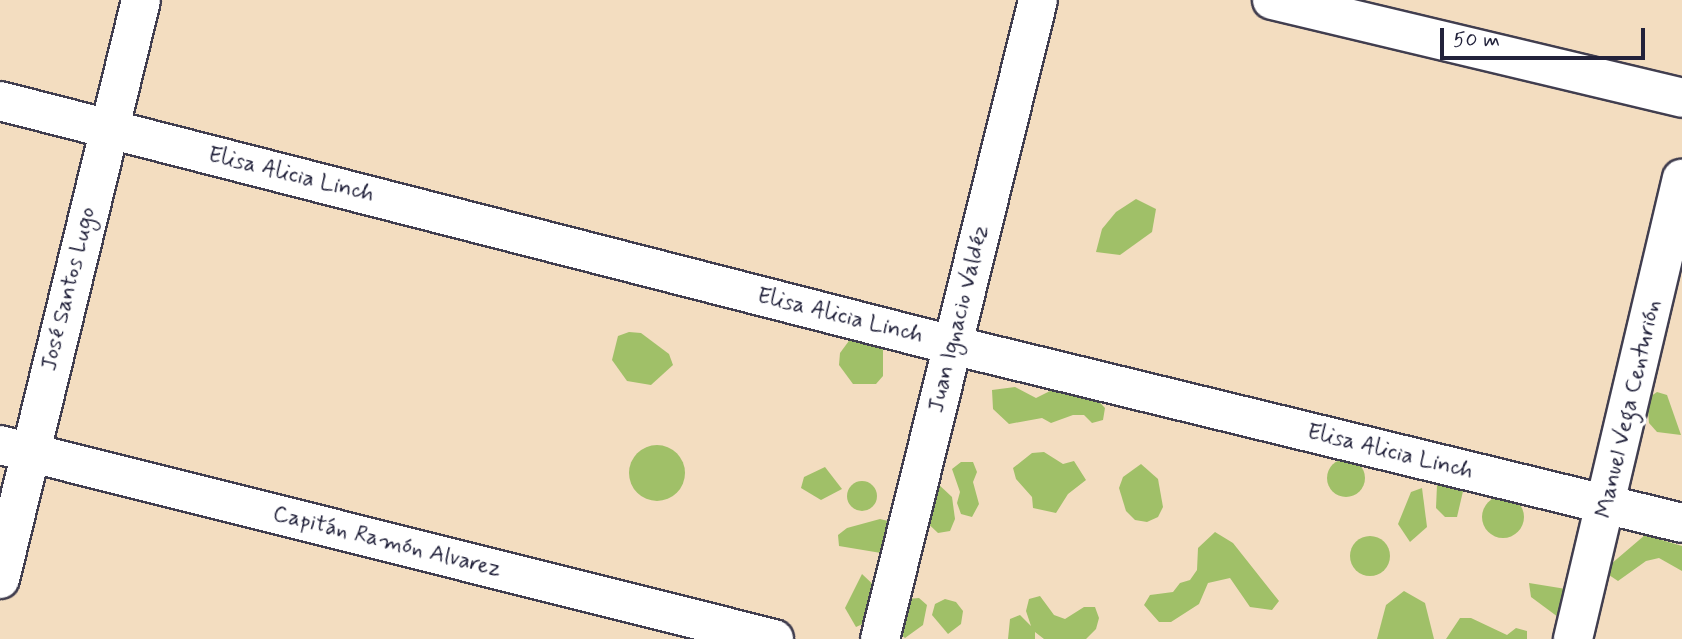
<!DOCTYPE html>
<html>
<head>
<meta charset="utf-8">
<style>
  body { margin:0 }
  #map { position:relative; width:1682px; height:639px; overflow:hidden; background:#f3ddc0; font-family:Mynerve,sans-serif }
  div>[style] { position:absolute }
  .green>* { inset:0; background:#a0c068 }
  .round { border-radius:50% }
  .roads { filter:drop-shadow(2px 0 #413e4f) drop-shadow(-2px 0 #413e4f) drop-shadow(0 2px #413e4f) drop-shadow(0 -2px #413e4f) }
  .minor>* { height:38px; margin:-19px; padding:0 19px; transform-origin:19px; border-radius:19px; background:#fff }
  span { translate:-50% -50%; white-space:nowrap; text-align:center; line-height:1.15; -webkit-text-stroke:7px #fff; paint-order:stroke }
  .street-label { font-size:23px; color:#22223b }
  .scale { position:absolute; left:1440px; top:28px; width:205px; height:32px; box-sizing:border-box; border:4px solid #22223b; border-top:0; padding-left:9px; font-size:21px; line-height:24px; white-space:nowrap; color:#22223b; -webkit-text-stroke:5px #fff; paint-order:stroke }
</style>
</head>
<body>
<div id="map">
  <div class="green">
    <i style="clip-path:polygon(1136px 199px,1156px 209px,1152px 232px,1120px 255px,1096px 252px,1102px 229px,1116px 212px)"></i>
    <i style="clip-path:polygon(629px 332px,641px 333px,669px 354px,673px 365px,651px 385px,627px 381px,612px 360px,618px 336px)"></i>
    <i style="clip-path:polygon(854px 334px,883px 345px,883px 376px,876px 384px,853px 384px,839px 365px,840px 353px)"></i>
    <i style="clip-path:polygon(1015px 387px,1036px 398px,1056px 388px,1089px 391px,1105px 408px,1103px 420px,1092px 423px,1084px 415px,1073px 415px,1051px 423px,1042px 418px,1009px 424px,993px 409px,992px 390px)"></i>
    <i style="clip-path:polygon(1657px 392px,1667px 395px,1681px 435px,1657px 432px,1649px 423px,1647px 399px)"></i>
    <i class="round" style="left:629px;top:445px;width:56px;height:56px"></i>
    <i style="clip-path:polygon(1044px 452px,1063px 464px,1074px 461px,1086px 480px,1068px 494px,1056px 513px,1033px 508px,1032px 497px,1016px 479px,1013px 468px,1032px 453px)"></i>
    <i class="round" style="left:1327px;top:459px;width:38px;height:38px"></i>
    <i style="clip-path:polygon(961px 462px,973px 462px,977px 472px,973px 482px,979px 504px,972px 517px,961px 514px,957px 503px,960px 492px,952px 469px)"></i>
    <i style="clip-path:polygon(1141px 464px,1158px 479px,1163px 507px,1158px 517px,1147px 522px,1135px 520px,1126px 511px,1119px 488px,1123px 477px)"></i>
    <i style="clip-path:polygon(825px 467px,842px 489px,821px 500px,801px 488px,804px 477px)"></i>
    <i style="clip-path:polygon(1446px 477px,1464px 487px,1457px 517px,1445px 517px,1436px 508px,1437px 485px)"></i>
    <i class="round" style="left:847px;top:481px;width:30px;height:30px"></i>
    <i style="clip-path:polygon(936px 482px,952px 497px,955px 519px,950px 531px,938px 533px,922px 518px)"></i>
    <i style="clip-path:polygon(1422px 488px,1427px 527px,1410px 542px,1398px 524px,1411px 492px)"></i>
    <i class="round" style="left:1482px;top:496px;width:42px;height:42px"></i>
    <i style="clip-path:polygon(880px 519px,892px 522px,893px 534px,881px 553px,839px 546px,838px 535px,847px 528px)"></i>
    <i style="clip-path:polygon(1215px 532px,1233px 543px,1279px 601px,1272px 610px,1250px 607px,1230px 578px,1208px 583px,1199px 604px,1171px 622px,1159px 622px,1144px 605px,1150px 595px,1173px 592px,1180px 583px,1190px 580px,1197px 570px,1198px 548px)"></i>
    <i style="clip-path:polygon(1645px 535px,1682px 546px,1682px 571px,1659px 558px,1646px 561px,1618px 581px,1609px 575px,1611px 564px)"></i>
    <i class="round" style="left:1350px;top:536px;width:40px;height:40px"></i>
    <i style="clip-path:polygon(862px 574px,880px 591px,867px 622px,856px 627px,845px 608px)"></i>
    <i style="clip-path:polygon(1529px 583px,1566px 589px,1569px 618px,1558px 617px,1531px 597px)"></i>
    <i style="clip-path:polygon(1404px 591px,1425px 603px,1434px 639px,1377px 639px,1386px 605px)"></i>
    <i style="clip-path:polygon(1040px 596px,1054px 615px,1065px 619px,1084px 607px,1095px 607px,1099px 618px,1096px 629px,1086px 639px,1044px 639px,1035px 632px,1035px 639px,1008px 639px,1010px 619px,1020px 615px,1031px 626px,1026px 611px,1029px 599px)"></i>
    <i style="clip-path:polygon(919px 598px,927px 605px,923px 625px,905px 638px,896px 630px,899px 619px,907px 611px,907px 599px)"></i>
    <i style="clip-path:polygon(945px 599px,956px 602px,963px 611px,961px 624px,948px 634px,932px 615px,935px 604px)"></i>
    <i style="clip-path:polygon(1460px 618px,1471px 618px,1507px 635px,1516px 628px,1527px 631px,1527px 639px,1446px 639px)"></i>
  </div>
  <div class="roads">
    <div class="minor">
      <i style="left:1272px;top:0;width:422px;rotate:13.4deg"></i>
      <i style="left:0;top:101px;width:983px;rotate:14.38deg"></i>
      <i style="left:952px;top:345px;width:751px;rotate:13.7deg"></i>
      <i style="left:0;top:445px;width:798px;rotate:14.07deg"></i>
      <i style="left:0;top:579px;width:596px;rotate:-76.31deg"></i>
      <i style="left:880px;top:639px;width:658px;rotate:-76.11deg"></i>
      <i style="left:1573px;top:639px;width:473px;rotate:-76.7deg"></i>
    </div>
  </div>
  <div class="street-label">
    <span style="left:291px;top:175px;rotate:14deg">Elisa Alicia Linch</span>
    <span style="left:69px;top:289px;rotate:-76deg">José Santos Lugo</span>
    <span style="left:840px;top:316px;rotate:14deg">Elisa Alicia Linch</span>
    <span style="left:959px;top:319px;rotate:-76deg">Juan Ignacio Valdéz</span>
    <span style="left:1629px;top:409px;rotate:-77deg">Manuel Vega Centurión</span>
    <span style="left:1390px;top:452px;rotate:14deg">Elisa Alicia Linch</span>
    <span style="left:387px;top:542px;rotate:14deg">Capitán Ramón Alvarez</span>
  </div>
  <div class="scale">50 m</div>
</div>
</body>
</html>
